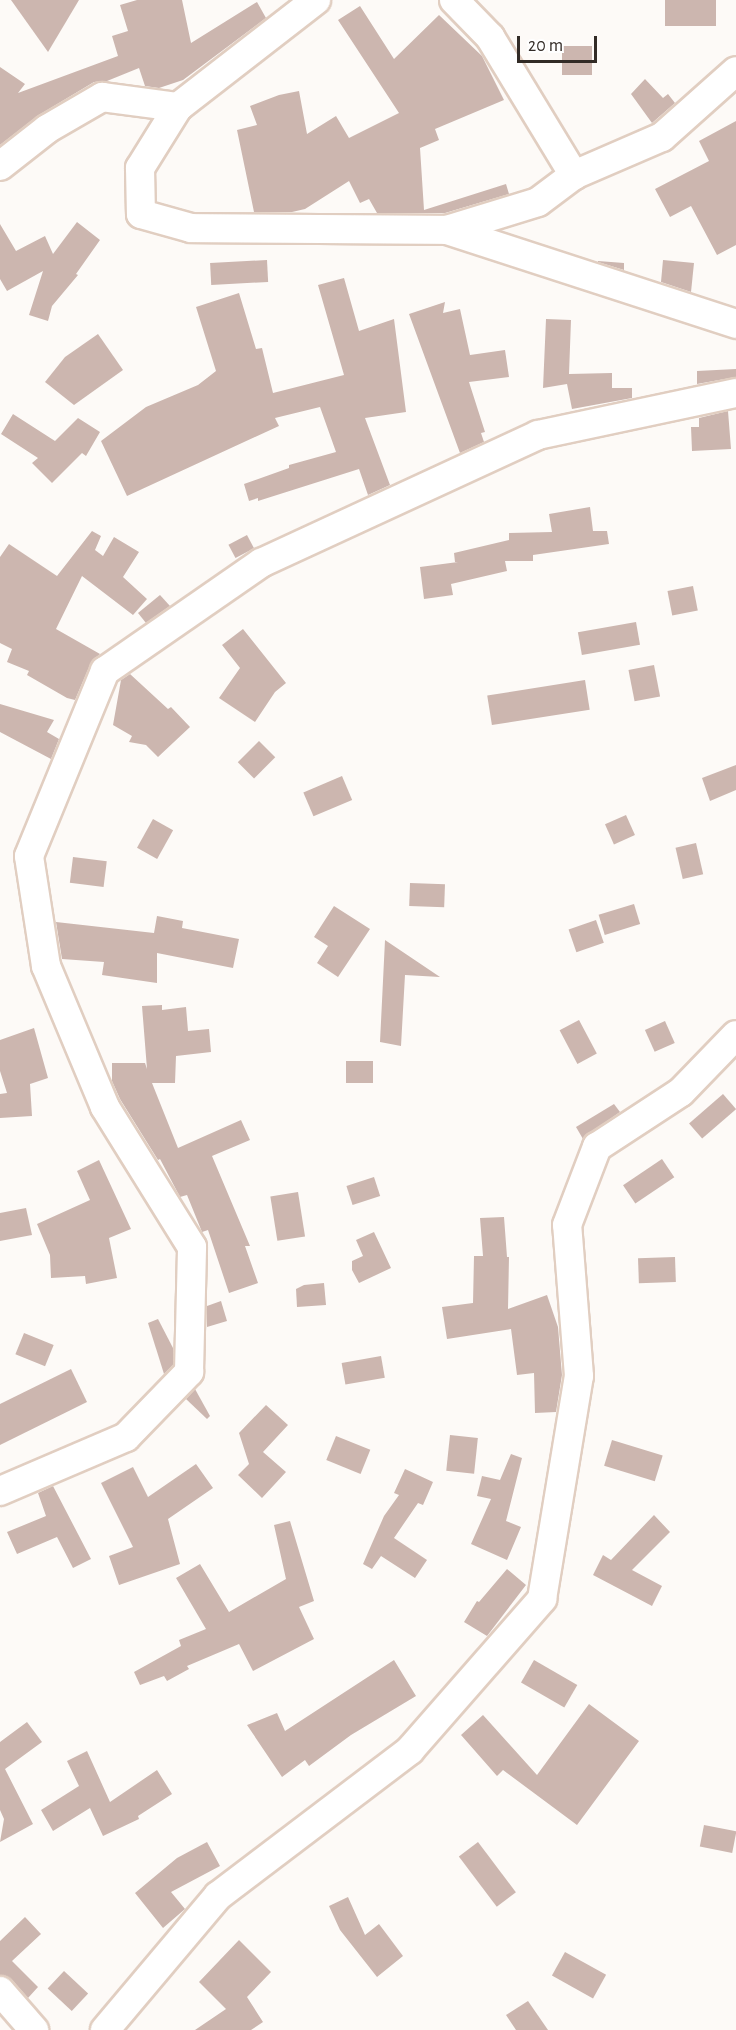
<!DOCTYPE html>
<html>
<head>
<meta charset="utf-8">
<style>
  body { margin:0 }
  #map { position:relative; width:736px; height:2030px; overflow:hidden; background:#fdfaf7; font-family:"Alegreya Sans",sans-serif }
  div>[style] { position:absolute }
  .building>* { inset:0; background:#ccb6af; transform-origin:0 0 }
  .roads { filter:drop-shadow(2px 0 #e1cec1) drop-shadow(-2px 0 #e1cec1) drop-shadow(0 2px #e1cec1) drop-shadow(0 -2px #e1cec1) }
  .minor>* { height:28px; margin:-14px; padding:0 14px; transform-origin:14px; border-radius:14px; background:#fff }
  span { translate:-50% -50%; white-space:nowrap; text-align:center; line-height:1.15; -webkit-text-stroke:4.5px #fff; paint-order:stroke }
  .scale { position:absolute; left:517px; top:36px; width:80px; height:27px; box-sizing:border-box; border:3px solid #322b26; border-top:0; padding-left:8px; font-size:18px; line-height:21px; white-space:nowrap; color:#322b26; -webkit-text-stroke:4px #fff; paint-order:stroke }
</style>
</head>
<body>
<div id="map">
  <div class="building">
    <i style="clip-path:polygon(11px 0,79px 0,48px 52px)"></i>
    <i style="clip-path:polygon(137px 0,182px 0,191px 43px,257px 2px,266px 18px,183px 80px,159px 88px,145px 86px,139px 68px,107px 81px,94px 82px,39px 115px,0 145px,0 67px,25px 84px,18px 93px,118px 56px,112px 36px,128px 31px,120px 5px)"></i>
    <i style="left:665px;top:0;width:51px;height:26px"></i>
    <i style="clip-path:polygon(360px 6px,394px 59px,439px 15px,482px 56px,504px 100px,435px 129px,439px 140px,420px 148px,424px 210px,506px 184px,509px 194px,445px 213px,377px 213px,369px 199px,360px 203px,349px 181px,305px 209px,292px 212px,254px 212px,237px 130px,257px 125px,250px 106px,279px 95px,299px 91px,307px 134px,336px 116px,349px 138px,399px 113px,338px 20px)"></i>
    <i style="left:562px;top:46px;width:30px;height:29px"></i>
    <i style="clip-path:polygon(645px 79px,663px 98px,668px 94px,675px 103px,652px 123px,631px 94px)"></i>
    <i style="clip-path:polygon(736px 121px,736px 245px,717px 255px,691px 206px,670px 217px,655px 189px,709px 161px,699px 141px)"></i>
    <i style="clip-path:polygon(77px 222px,100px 240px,76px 274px,78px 275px,52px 306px,48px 321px,29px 315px,43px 271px,7px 291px,0 279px,0 224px,16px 251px,45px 236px,53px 254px)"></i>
    <i style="left:267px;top:260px;width:22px;height:57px;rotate:87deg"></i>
    <i style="clip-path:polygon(663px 260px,694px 263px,691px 292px,661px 282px)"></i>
    <i style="clip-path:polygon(598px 261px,624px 263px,624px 270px,598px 262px)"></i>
    <i style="clip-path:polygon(344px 278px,359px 331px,394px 319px,406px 412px,365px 418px,390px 485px,368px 495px,359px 469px,258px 501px,258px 498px,249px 501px,244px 484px,289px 468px,289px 465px,336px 452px,320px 407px,275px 418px,279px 426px,127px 496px,101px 441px,146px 407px,198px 385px,216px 371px,196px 307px,239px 293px,256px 349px,262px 348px,273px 393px,344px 375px,318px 285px)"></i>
    <i style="clip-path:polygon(445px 302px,443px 313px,460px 309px,470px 355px,505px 350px,509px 377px,469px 382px,485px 432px,481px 433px,484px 442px,460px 453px,409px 314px)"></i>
    <i style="clip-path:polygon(546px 319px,571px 320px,569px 374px,612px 373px,612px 388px,632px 388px,632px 398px,572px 409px,567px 384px,543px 388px)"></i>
    <i style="clip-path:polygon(98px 334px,123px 370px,74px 405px,45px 382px,65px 357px)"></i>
    <i style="clip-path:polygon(736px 369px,736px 377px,697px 384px,697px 371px)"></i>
    <i style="clip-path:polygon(728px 411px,731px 449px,692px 451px,691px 427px,699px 427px,699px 418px)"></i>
    <i style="clip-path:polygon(13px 414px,55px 441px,78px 418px,100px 432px,86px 456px,82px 453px,52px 483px,32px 463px,38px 458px,1px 434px)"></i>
    <i style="clip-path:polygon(590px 507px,593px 531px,607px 531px,609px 544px,533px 555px,533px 561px,505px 561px,507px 571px,451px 584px,453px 595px,424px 599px,420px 567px,458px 562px,455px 562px,454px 553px,509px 540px,509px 533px,552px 532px,549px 514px)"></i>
    <i style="clip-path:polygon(92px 531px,101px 536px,95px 550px,103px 556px,114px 537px,139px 552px,123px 577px,147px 599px,133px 615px,82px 576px,56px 629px,100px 654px,90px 665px,75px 700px,67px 698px,27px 675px,29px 671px,7px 662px,12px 649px,0 643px,0 557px,9px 544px,57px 576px)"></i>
    <i style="left:247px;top:535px;width:15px;height:21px;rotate:62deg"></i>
    <i style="left:693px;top:586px;width:25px;height:26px;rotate:79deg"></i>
    <i style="clip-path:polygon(160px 595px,170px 606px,146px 623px,138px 613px)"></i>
    <i style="left:636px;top:622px;width:23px;height:59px;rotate:80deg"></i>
    <i style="clip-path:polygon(243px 629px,286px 683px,275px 692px,255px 722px,219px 698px,240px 668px,222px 645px)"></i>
    <i style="left:654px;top:665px;width:32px;height:26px;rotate:79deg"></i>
    <i style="clip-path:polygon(130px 674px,168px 709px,171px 707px,190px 727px,158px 757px,146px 745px,129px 742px,132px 736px,113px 725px,121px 680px)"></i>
    <i style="left:585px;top:680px;width:30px;height:99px;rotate:81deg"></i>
    <i style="clip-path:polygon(0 704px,54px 720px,47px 732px,59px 739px,51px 759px,0 732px)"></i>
    <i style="left:259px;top:741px;width:23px;height:30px;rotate:45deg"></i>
    <i style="clip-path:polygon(736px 765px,736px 790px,710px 801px,702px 778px)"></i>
    <i style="left:342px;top:776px;width:26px;height:42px;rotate:67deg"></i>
    <i style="left:626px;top:815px;width:22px;height:23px;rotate:66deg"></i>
    <i style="left:153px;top:819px;width:23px;height:33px;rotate:29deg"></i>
    <i style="left:696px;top:843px;width:32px;height:21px;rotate:77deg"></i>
    <i style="left:73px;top:857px;width:34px;height:26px;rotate:7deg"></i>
    <i style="left:410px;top:883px;width:35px;height:23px;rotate:2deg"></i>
    <i style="left:634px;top:904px;width:21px;height:37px;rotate:73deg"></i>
    <i style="clip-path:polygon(334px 906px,370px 929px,338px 977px,317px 963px,328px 946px,314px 937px)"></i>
    <i style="clip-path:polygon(157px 916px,183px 921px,182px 928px,239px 939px,233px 968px,157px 953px,157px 983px,102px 975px,104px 962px,62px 959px,56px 922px,154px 933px)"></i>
    <i style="left:596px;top:920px;width:24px;height:29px;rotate:71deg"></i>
    <i style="clip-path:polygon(385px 940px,440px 977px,405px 975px,401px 1046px,380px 1042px)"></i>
    <i style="clip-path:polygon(162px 1005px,162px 1010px,186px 1007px,188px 1031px,209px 1029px,211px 1052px,176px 1056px,175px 1083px,152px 1083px,178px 1148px,241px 1120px,250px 1140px,212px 1156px,250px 1246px,245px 1246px,258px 1283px,229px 1293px,208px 1230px,202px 1232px,187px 1195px,180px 1197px,160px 1159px,158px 1160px,120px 1099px,112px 1081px,112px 1063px,145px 1063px,147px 1069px,142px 1006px)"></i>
    <i style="left:579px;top:1020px;width:38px;height:22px;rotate:62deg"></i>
    <i style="left:665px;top:1021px;width:24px;height:22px;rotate:66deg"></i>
    <i style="clip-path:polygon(34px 1028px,48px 1078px,30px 1084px,32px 1116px,0 1118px,0 1094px,7px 1093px,0 1071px,0 1040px)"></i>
    <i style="left:346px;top:1061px;width:27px;height:22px"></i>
    <i style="left:723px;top:1094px;width:20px;height:45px;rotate:49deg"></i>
    <i style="clip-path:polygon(614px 1104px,620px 1112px,583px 1139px,576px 1127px)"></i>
    <i style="left:662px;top:1159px;width:22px;height:47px;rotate:56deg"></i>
    <i style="clip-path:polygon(99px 1160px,131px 1229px,109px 1238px,117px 1278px,86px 1284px,85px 1276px,51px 1278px,50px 1255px,37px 1224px,90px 1200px,77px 1171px)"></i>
    <i style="left:374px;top:1177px;width:20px;height:29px;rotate:72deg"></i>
    <i style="left:298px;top:1192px;width:45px;height:28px;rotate:81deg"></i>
    <i style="clip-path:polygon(26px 1208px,32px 1235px,0 1241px,0 1213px)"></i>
    <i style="clip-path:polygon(504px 1217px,507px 1257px,509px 1257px,508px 1309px,547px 1295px,558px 1327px,562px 1375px,556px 1412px,535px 1413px,534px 1373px,517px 1375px,511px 1329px,447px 1339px,442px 1307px,473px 1303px,474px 1256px,483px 1256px,480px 1218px)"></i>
    <i style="clip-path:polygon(374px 1232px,391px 1268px,359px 1283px,352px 1270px,352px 1261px,363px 1256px,356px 1240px)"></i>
    <i style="left:675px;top:1257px;width:25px;height:37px;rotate:88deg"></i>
    <i style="clip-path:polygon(324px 1283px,326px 1305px,297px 1307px,296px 1289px,304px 1285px)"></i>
    <i style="clip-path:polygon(221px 1301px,227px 1321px,207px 1327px,207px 1306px)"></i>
    <i style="clip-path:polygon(158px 1319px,173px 1348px,173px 1365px,164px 1374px,148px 1323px)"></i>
    <i style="left:24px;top:1333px;width:32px;height:23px;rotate:22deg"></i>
    <i style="left:381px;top:1356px;width:22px;height:40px;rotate:80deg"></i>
    <i style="clip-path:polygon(71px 1369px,87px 1402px,0 1445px,0 1404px)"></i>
    <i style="clip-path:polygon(195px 1389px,210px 1416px,207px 1419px,186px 1399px)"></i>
    <i style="clip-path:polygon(266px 1405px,288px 1425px,263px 1452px,286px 1472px,262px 1498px,238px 1475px,249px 1464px,239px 1433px)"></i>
    <i style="left:450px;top:1435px;width:28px;height:36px;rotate:6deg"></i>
    <i style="left:336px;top:1436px;width:37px;height:26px;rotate:22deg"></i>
    <i style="left:612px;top:1440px;width:53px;height:27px;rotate:17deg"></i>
    <i style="clip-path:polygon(511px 1454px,522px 1458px,506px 1521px,521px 1527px,507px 1560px,471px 1544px,491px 1499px,477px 1496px,482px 1476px,500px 1480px)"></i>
    <i style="clip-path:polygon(196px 1464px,213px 1488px,168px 1519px,180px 1564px,119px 1585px,109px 1556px,133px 1547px,101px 1483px,133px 1467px,148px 1497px)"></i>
    <i style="clip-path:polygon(405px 1469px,433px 1482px,423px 1505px,418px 1503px,394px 1538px,427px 1560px,415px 1578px,381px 1556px,372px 1569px,363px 1564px,384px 1516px,399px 1495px,394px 1493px)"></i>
    <i style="clip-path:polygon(53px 1486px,91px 1559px,73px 1568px,57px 1537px,17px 1554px,7px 1532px,46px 1516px,38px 1493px)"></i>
    <i style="clip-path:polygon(654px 1515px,670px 1532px,632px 1570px,662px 1586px,652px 1606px,593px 1575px,603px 1555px,611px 1560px)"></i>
    <i style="clip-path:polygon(290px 1521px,314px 1601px,299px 1607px,314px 1639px,253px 1671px,239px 1644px,187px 1666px,189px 1669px,167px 1681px,164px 1676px,140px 1685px,134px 1672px,181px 1646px,179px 1640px,206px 1629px,176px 1578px,200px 1564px,229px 1612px,286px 1579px,274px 1525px)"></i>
    <i style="clip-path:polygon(507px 1569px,526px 1585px,487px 1636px,464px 1622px,477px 1601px,479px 1602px)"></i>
    <i style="clip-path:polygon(394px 1660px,416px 1696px,351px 1735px,309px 1766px,305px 1760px,282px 1777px,247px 1725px,277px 1713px,285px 1731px)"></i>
    <i style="left:534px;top:1660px;width:50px;height:26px;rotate:30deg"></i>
    <i style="clip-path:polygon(589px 1704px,639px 1741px,577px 1825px,503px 1770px,497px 1776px,461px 1735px,483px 1715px,537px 1775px)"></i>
    <i style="clip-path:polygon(27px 1722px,42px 1742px,5px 1769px,33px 1824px,0 1842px,4px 1819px,0 1810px,0 1742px)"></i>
    <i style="clip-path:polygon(87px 1751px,110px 1802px,157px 1770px,172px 1794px,138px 1816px,139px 1819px,103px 1836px,90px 1808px,53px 1831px,41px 1810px,79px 1786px,67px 1761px)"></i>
    <i style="left:704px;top:1825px;width:33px;height:22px;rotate:11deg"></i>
    <i style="clip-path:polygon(207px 1842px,220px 1866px,171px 1892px,185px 1909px,163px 1928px,135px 1893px,177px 1858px)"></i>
    <i style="left:478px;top:1842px;width:63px;height:24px;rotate:53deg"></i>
    <i style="clip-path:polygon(348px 1897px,365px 1935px,379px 1924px,403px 1956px,377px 1977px,340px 1930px,329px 1906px)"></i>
    <i style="clip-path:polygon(25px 1917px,41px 1934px,12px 1961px,38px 1987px,28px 1998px,12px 1980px,0 1975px,0 1941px)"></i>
    <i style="clip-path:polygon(239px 1940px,271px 1972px,247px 1997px,263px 2022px,251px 2030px,195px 2030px,226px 2009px,199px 1982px)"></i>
    <i style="left:565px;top:1952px;width:47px;height:27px;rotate:29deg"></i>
    <i style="left:64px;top:1971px;width:33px;height:24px;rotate:43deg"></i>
    <i style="clip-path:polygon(528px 2001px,548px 2030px,516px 2030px,506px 2015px)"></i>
  </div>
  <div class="roads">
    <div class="minor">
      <i style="left:316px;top:0;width:175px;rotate:142.2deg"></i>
      <i style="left:178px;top:107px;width:72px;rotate:121.9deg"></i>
      <i style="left:140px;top:168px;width:46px;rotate:88.8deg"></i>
      <i style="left:141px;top:214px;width:52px;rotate:15.6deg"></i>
      <i style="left:191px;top:228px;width:256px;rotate:0.4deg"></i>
      <i style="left:447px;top:230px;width:304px;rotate:18deg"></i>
      <i style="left:454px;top:0;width:52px;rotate:45.8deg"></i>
      <i style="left:490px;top:37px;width:162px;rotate:58.7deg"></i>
      <i style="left:0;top:166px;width:60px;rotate:-38.2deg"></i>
      <i style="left:47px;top:129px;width:64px;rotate:-30.2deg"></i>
      <i style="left:102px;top:97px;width:77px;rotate:7.5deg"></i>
      <i style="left:447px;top:230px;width:95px;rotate:-17.1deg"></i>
      <i style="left:538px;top:202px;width:45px;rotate:-36.9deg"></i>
      <i style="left:574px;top:175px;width:96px;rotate:-23.4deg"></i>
      <i style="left:662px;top:137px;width:99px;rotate:-41.7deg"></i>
      <i style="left:0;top:1491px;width:137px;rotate:-23.2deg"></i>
      <i style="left:126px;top:1437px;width:91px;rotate:-45.9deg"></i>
      <i style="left:189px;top:1372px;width:125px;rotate:-88.6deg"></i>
      <i style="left:192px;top:1247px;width:165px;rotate:-121.9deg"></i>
      <i style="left:105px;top:1107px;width:153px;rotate:-112.7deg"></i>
      <i style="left:46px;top:966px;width:111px;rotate:-98.8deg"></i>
      <i style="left:29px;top:856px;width:200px;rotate:-67.7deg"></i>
      <i style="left:105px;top:671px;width:190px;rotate:-34.7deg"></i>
      <i style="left:261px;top:563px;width:305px;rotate:-24.8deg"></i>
      <i style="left:538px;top:435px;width:202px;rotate:-12deg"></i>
      <i style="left:0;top:1991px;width:52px;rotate:48.9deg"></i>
      <i style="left:105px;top:2030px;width:175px;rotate:-49.9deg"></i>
      <i style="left:218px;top:1896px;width:241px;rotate:-37.2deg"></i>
      <i style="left:410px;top:1750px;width:201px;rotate:-48.8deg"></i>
      <i style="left:542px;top:1599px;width:226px;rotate:-80.6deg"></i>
      <i style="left:579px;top:1376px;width:151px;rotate:-94.5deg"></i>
      <i style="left:567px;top:1225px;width:84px;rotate:-69deg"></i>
      <i style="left:597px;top:1147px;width:100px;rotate:-33.2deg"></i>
      <i style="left:681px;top:1092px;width:79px;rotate:-46deg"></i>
    </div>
  </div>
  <div class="scale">20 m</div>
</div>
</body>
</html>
